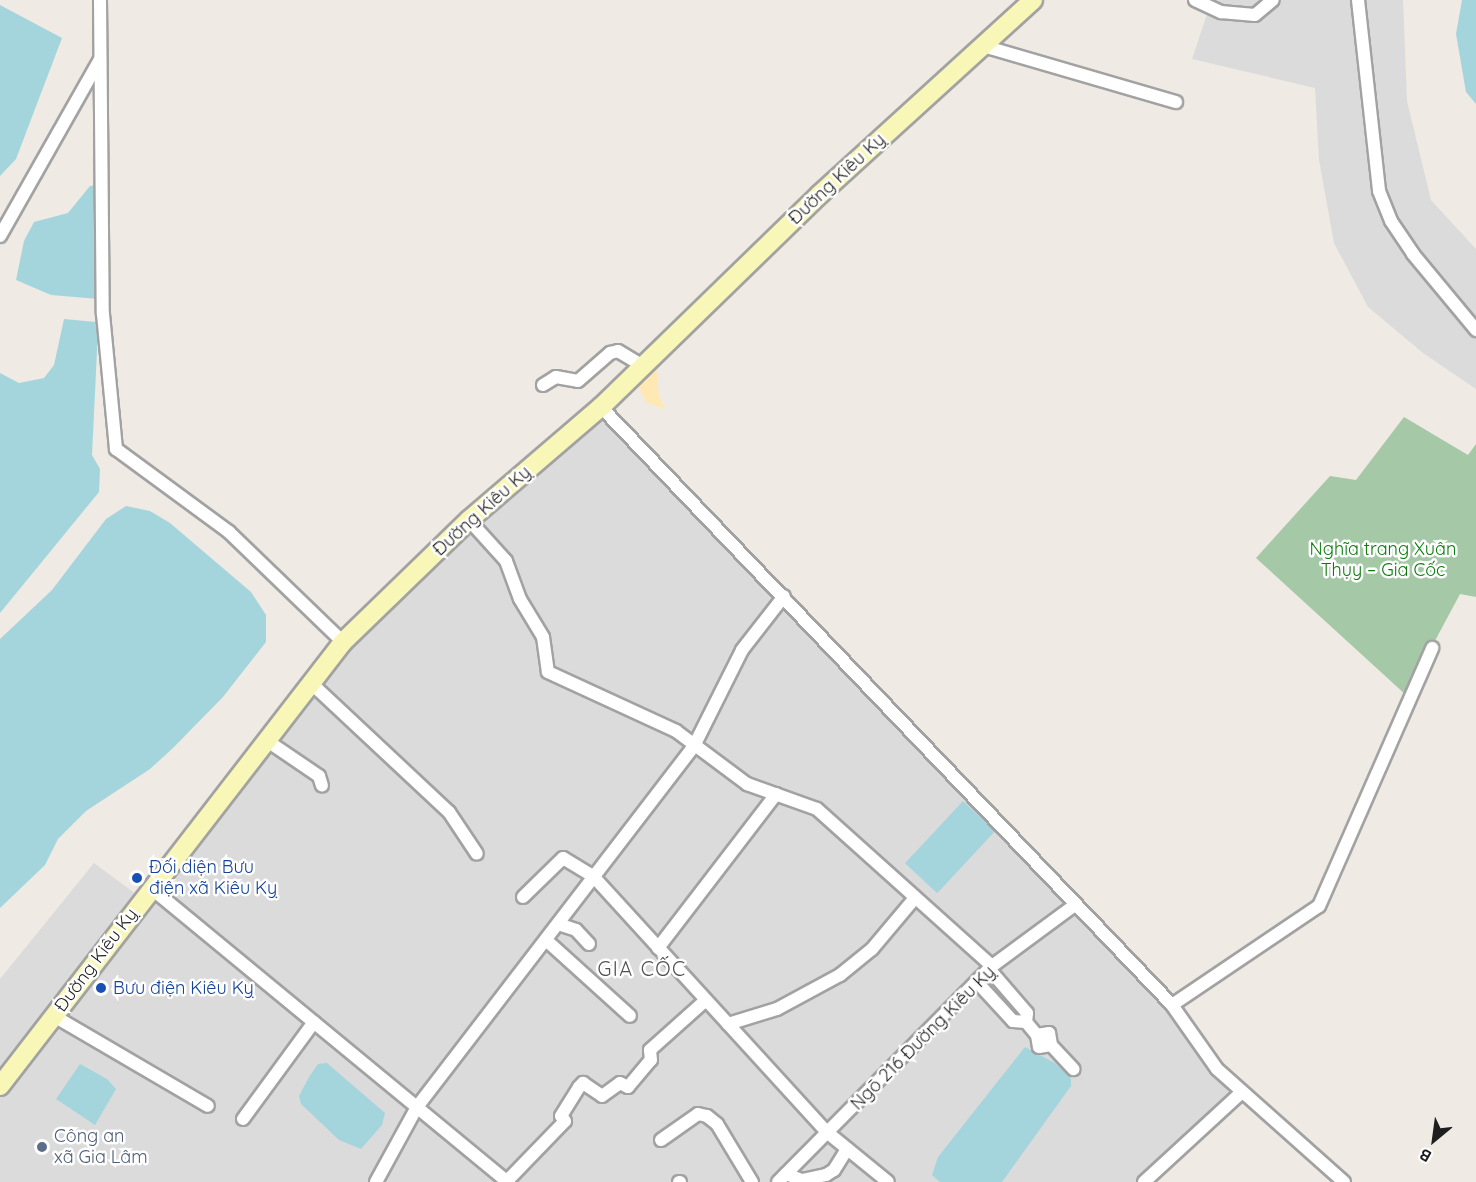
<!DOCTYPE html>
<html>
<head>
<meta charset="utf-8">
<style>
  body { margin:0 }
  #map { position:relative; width:1476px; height:1182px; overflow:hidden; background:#efeae4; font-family:Quicksand,sans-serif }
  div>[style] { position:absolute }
  .residential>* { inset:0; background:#dcdbdb }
  .sand>* { inset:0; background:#ffe8b2 }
  .cemetery>* { inset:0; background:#a5c8a7 }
  .water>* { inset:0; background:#a4d5dc; transform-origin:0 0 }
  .roads { filter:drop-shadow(2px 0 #a2a2a2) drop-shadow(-2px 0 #a2a2a2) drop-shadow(0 2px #a2a2a2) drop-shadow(0 -2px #a2a2a2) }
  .minor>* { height:12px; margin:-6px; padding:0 6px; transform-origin:6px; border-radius:6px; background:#fff }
  .secondary>* { height:18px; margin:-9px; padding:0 9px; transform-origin:9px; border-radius:9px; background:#f9f7b7 }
  .dots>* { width:16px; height:16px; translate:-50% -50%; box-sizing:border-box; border:3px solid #fff; border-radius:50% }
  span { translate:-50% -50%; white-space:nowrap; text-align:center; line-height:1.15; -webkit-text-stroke:5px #fff; paint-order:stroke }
  .street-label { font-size:18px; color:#1e1e1e }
  .park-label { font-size:18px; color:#0c7b0c }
  .transit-label { font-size:18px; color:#164399 }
  .left { translate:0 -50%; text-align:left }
  .service-label { font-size:18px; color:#4e5e75 }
  .neighbourhood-label { font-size:20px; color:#515151; letter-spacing:1.5px }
  .north { position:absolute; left:1404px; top:1110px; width:60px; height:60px; -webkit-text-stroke:4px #fff; paint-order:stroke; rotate:209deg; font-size:16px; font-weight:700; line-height:24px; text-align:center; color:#1e1e1e }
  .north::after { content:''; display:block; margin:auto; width:21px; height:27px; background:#1e1e1e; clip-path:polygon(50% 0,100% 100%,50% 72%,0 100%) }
</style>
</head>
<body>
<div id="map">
  <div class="residential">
    <i style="clip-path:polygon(1196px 0,1403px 0,1407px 101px,1431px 200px,1476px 249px,1476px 389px,1423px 353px,1368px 307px,1334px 243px,1319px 160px,1315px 88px,1192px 59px,1209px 8px)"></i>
    <i style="clip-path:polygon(592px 415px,619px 418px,1240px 1082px,1236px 1095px,1143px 1182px,0 1182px,0 979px,94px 863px,144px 900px,361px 631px)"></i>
  </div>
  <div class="sand">
    <i style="clip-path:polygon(656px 365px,659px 397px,666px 409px,647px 403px,639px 388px,628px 390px)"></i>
  </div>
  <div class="cemetery">
    <i style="clip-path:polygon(1404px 417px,1468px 455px,1476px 444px,1476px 597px,1460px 594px,1406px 695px,1256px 558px,1330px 476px,1356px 480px)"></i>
  </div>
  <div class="water">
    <i style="clip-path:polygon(1462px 0,1476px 0,1476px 104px,1466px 92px,1456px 34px)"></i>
    <i style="clip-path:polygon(0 5px,62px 38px,16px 159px,0 176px)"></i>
    <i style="clip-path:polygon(98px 185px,99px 299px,51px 295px,16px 280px,24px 241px,34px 222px,68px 213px,90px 186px)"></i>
    <i style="clip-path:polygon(64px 319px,96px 322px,98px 330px,92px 455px,100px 469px,99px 492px,0 613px,0 373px,19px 383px,44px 378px,54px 365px)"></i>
    <i style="clip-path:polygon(126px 506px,150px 511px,170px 523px,251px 592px,266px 615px,266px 642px,223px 697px,173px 748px,150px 769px,86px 811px,58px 839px,45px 865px,0 908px,0 639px,52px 590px,106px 519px)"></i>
    <i style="left:963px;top:801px;width:44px;height:85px;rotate:43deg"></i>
    <i style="clip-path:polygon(1025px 1047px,1055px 1063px,1071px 1078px,1071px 1086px,1002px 1182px,940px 1182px,932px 1175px,938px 1157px)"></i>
    <i style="clip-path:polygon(327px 1063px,385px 1113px,382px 1125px,361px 1149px,339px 1140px,301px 1104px,299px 1096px,309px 1077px,318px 1064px)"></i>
    <i style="clip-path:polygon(80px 1064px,107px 1079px,116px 1089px,95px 1125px,56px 1099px)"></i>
  </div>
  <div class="roads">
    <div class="minor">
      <i style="left:100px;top:0;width:314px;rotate:89.5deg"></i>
      <i style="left:103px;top:314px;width:136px;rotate:84.5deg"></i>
      <i style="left:116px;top:449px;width:140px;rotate:36.3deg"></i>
      <i style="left:229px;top:532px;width:158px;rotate:44deg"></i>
      <i style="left:1195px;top:0;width:29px;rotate:25deg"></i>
      <i style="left:1221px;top:12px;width:34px;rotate:5deg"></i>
      <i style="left:1255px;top:15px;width:23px;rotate:-40deg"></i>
      <i style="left:1358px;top:0;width:192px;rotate:83.7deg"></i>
      <i style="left:1379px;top:191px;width:32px;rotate:68deg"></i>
      <i style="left:1391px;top:221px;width:40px;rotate:56deg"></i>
      <i style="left:1413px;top:254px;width:99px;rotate:50.3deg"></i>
      <i style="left:983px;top:46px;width:201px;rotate:16.2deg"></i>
      <i style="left:0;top:236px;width:203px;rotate:-60.5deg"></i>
      <i style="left:543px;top:385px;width:15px;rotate:-32deg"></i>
      <i style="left:556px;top:377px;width:22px;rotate:10deg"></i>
      <i style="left:578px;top:381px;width:43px;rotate:-41.2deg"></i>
      <i style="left:610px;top:353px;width:8px;rotate:-14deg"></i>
      <i style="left:618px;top:351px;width:29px;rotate:31deg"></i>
      <i style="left:601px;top:407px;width:827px;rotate:46.32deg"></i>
      <i style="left:1172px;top:1005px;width:78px;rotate:54.9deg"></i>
      <i style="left:1217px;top:1069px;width:170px;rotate:41.7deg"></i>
      <i style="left:469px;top:520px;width:55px;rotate:47.9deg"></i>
      <i style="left:506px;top:561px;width:40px;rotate:69.8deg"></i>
      <i style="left:520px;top:599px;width:44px;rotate:58.8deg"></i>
      <i style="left:543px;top:637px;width:35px;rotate:82deg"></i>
      <i style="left:548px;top:672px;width:141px;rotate:24.7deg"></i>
      <i style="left:676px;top:731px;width:89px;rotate:36.7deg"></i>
      <i style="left:747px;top:784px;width:74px;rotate:19.7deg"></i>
      <i style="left:817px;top:809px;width:235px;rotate:41.9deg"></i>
      <i style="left:311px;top:683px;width:189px;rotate:43.1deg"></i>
      <i style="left:449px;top:812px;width:50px;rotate:56.3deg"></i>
      <i style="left:266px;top:740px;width:64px;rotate:34.2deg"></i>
      <i style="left:319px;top:776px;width:10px;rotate:73deg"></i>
      <i style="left:151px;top:888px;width:462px;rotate:39.5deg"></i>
      <i style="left:523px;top:897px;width:56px;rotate:-44.3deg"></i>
      <i style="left:563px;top:858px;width:35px;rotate:31deg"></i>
      <i style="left:593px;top:876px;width:348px;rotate:47.6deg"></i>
      <i style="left:828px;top:1133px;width:77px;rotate:39.2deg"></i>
      <i style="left:558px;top:924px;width:19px;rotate:18deg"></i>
      <i style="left:576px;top:930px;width:19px;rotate:47deg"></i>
      <i style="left:546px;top:940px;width:113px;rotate:42.1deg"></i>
      <i style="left:658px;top:948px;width:194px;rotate:-52.5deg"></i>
      <i style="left:989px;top:969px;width:58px;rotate:49.2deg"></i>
      <i style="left:1027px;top:1013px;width:9px;rotate:96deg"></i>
      <i style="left:977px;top:982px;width:53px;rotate:47.3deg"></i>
      <i style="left:1013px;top:1021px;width:13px;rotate:4deg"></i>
      <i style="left:1026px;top:1022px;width:17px;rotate:50deg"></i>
      <i style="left:1037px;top:1035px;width:12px;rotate:81deg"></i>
      <i style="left:1039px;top:1047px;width:12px;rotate:-9deg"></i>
      <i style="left:1051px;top:1045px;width:12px;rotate:-99deg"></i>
      <i style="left:1049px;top:1033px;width:12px;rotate:171deg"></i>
      <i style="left:1172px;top:1005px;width:177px;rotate:-34deg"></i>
      <i style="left:1319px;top:906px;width:282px;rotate:-66.3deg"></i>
      <i style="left:54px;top:1016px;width:178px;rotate:30.3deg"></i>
      <i style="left:728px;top:1024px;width:51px;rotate:-17deg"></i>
      <i style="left:777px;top:1009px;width:72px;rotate:-28.4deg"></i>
      <i style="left:840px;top:975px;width:41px;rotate:-39.1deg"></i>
      <i style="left:872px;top:949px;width:67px;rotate:-49.9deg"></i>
      <i style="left:1051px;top:1045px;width:33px;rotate:47deg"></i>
      <i style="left:243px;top:1119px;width:120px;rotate:-53.8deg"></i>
      <i style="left:661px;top:1140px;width:45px;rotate:-35.1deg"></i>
      <i style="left:698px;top:1114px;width:9px;rotate:13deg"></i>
      <i style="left:707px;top:1116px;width:13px;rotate:39deg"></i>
      <i style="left:717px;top:1124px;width:68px;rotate:58.9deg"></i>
      <i style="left:786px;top:1174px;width:17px;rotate:21deg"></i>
      <i style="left:802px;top:1180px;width:25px;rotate:-12deg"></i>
      <i style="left:826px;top:1175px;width:9px;rotate:-32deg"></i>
      <i style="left:834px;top:1170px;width:25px;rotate:-58deg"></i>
      <i style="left:507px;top:1181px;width:83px;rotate:-46deg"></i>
      <i style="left:565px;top:1121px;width:6px;rotate:-129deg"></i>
      <i style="left:561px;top:1116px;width:34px;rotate:-58deg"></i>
      <i style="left:579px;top:1087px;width:6px;rotate:-45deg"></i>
      <i style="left:583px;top:1083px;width:23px;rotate:34deg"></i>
      <i style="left:602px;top:1096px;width:22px;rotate:-36deg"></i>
      <i style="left:620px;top:1083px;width:9px;rotate:27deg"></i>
      <i style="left:628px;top:1087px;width:35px;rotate:-50deg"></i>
      <i style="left:651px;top:1060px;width:10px;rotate:-96deg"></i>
      <i style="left:650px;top:1050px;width:75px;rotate:-41.8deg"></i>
      <i style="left:376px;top:1182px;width:85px;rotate:-61.3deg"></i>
      <i style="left:417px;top:1107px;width:455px;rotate:-52.5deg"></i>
      <i style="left:694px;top:746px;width:107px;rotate:-63.4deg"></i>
      <i style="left:742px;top:650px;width:68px;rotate:-52.1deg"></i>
      <i style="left:679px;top:1182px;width:1px"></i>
      <i style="left:778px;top:1182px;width:304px;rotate:-45.3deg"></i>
      <i style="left:992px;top:966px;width:104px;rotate:-36.4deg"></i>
      <i style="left:1144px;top:1182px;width:133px;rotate:-42.6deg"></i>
    </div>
    <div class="secondary">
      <i style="left:0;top:1086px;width:561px;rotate:-52.31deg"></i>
      <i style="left:343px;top:642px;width:175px;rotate:-44.1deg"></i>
      <i style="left:469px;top:520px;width:174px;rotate:-40.6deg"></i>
      <i style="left:601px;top:407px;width:305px;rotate:-44.2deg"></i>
      <i style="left:820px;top:194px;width:288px;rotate:-42.3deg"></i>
    </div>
  </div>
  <div class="dots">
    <i style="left:137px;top:878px;background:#1a4fb4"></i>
    <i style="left:101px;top:988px;background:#1a4fb4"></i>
    <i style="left:42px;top:1147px;background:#5c6f8a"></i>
  </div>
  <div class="street-label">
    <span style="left:837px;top:179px;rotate:-43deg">Đường Kiêu Kỵ</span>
    <span style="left:482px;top:511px;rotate:-42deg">Đường Kiêu Kỵ</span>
    <span style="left:96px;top:960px;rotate:-53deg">Đường Kiêu Kỵ</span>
    <span style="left:923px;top:1038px;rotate:-45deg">Ngõ 216 Đường Kiêu Kỵ</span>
  </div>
  <div class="park-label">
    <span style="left:1383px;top:560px">Nghĩa trang Xuân<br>Thụy – Gia Cốc</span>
  </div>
  <div class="transit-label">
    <span class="left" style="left:149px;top:878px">Đối diện Bưu<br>điện xã Kiêu Kỵ</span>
    <span class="left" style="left:113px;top:988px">Bưu điện Kiêu Kỵ</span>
  </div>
  <div class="service-label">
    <span class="left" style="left:54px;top:1147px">Công an<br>xã Gia Lâm</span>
  </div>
  <div class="neighbourhood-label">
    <span style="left:642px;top:968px">GIA CỐC</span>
  </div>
  <div class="north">B</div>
</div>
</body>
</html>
